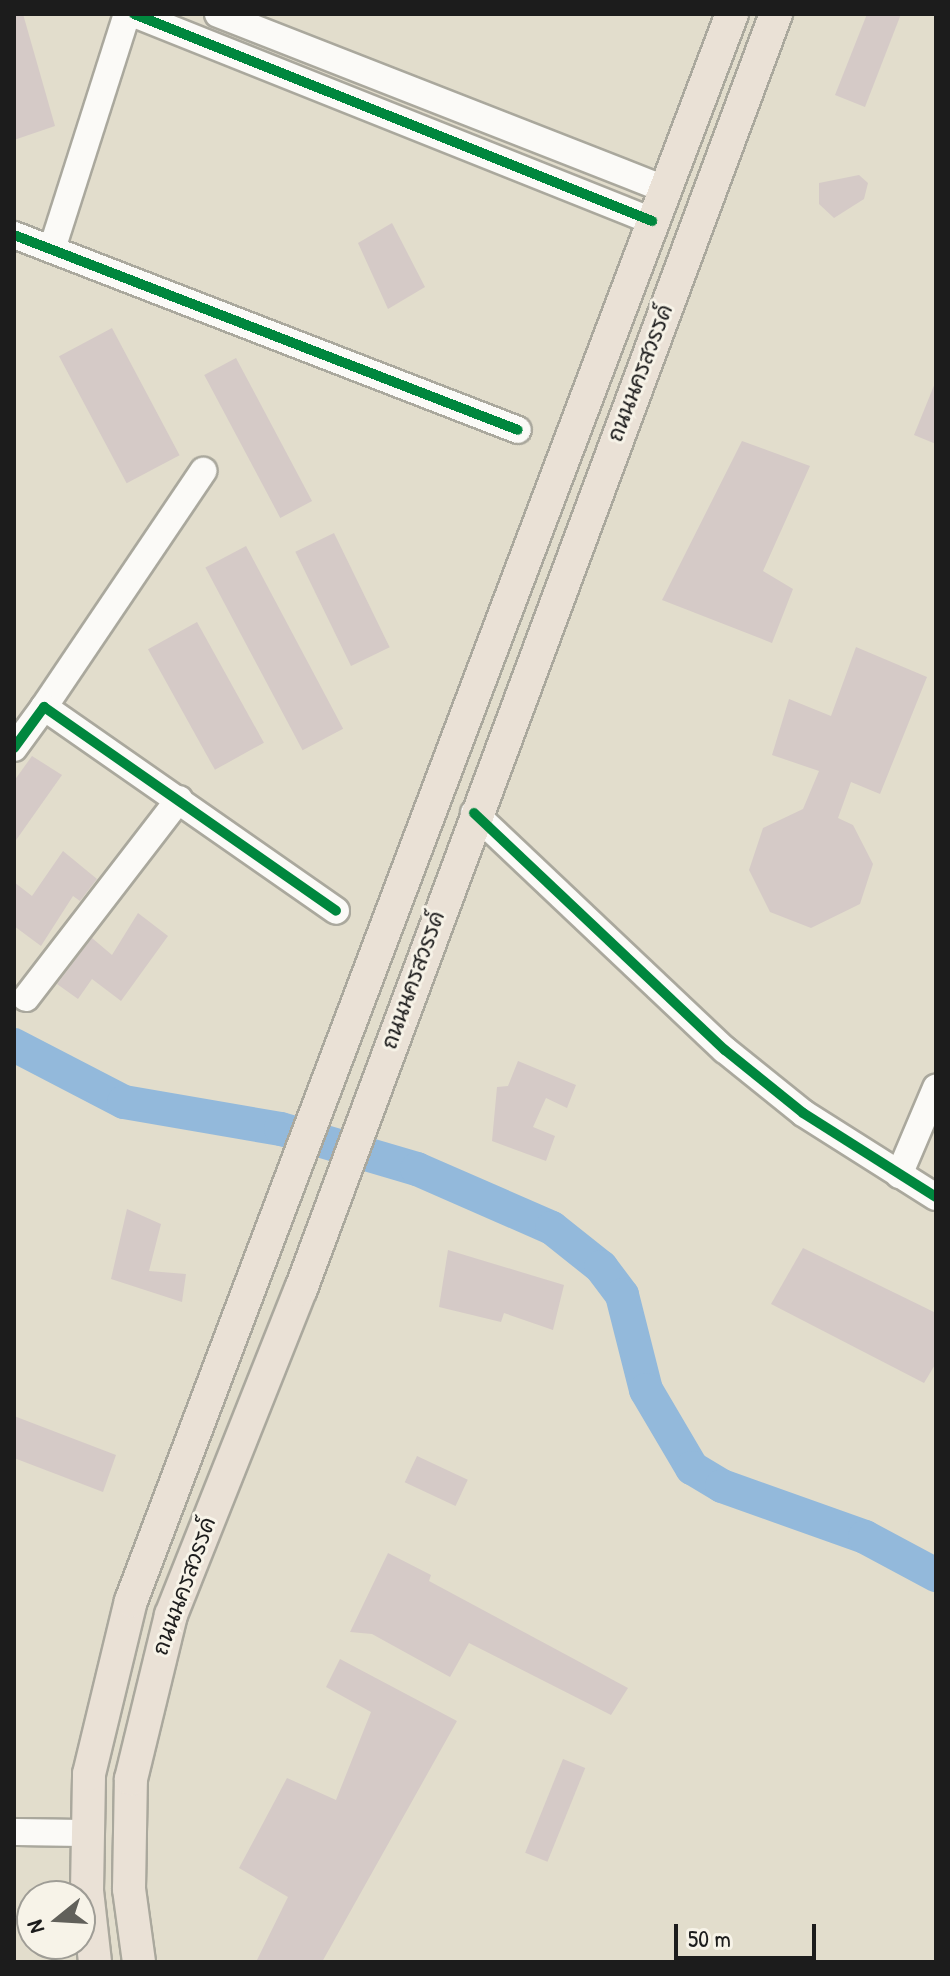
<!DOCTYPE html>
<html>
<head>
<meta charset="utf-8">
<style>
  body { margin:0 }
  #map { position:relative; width:950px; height:1976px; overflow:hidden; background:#e2ddcc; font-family:"Patrick Hand","Playpen Sans Thai",sans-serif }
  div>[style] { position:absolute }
  .river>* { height:34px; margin:-17px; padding:0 17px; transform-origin:17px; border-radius:17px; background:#93b9db }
  .building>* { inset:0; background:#d5cac7; transform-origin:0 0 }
  .roads { filter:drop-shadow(2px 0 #aaa89d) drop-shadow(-2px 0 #aaa89d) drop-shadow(0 2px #aaa89d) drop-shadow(0 -2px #aaa89d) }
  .minor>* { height:26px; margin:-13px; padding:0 13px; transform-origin:13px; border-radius:13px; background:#fbfaf7 }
  .major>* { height:32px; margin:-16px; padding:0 16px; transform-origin:16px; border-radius:16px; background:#eae1d6 }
  .cycleway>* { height:10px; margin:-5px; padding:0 5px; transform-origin:5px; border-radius:5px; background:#00873e }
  span { translate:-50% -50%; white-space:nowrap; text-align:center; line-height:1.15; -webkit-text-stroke:6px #f7f3e8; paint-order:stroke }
  .street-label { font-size:22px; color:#1c1c1c }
  .frame { position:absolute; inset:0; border:16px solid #1c1c1c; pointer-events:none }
  .north { position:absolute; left:16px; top:1880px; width:80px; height:80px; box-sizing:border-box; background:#f7f3e8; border:2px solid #9f9d96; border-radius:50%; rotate:252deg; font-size:22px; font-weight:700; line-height:32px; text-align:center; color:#1c1c1c }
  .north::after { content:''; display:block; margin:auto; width:28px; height:36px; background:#61605a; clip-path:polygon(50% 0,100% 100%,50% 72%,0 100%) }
  .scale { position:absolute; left:674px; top:1924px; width:142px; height:36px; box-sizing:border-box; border:4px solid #1c1c1c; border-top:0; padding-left:10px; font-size:24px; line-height:28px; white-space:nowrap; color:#1c1c1c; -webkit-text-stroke:6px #f7f3e8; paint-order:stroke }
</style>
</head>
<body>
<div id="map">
  <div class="river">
    <i style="left:14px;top:1045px;width:124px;rotate:27.4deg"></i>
    <i style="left:124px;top:1102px;width:159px;rotate:9.8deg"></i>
    <i style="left:281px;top:1129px;width:142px;rotate:16.4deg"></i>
    <i style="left:417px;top:1169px;width:147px;rotate:23.6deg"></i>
    <i style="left:552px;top:1228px;width:63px;rotate:38.5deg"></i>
    <i style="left:601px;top:1267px;width:35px;rotate:53deg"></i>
    <i style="left:622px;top:1295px;width:98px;rotate:75.8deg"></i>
    <i style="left:646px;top:1390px;width:91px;rotate:59.5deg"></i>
    <i style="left:692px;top:1468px;width:35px;rotate:31deg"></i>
    <i style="left:722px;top:1486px;width:152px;rotate:19.6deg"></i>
    <i style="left:865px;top:1537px;width:81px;rotate:28.2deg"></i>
  </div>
  <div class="building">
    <i style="clip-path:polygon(14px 14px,23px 14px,55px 126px,14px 140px)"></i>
    <i style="clip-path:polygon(867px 14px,901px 14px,865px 107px,835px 95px)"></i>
    <i style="clip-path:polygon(859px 175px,868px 183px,864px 199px,834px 218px,819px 204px,819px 183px)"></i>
    <i style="clip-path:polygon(392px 223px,425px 287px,388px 309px,358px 243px)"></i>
    <i style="left:112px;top:328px;width:144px;height:60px;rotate:62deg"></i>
    <i style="left:236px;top:358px;width:162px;height:36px;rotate:62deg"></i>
    <i style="clip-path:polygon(935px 383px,936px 383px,936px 444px,914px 435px)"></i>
    <i style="clip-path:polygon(742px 441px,810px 466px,763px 571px,793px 589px,772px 643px,662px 600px)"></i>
    <i style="left:334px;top:533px;width:127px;height:43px;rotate:64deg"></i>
    <i style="left:246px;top:546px;width:207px;height:46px;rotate:62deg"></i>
    <i style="left:197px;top:622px;width:138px;height:56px;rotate:61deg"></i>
    <i style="clip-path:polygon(856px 647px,927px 677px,880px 794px,851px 782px,838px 818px,853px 825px,873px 864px,860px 904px,811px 928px,770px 912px,749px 870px,763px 828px,803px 809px,819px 771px,772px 755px,789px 699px,831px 716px)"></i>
    <i style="clip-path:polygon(32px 756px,62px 775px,14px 843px,14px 781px)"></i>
    <i style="clip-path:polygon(63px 851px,97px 879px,80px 901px,73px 896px,41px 946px,14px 926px,14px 882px,32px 896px)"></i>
    <i style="clip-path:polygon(138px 913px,168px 936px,121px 1001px,92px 979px,78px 999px,57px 984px,92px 938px,112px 955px)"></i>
    <i style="clip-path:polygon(518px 1061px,576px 1085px,567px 1108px,546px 1098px,533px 1127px,555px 1136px,546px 1161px,492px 1141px,497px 1087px,508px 1086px)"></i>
    <i style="clip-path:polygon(127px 1209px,161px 1224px,149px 1271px,186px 1274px,182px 1302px,111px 1279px)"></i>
    <i style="clip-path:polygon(803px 1248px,936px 1313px,936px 1363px,924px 1383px,771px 1304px)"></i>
    <i style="clip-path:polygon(448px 1250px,564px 1285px,553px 1330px,504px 1313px,501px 1322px,439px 1307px)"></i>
    <i style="clip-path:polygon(14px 1416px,116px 1455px,103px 1492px,14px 1458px)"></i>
    <i style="left:417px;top:1456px;width:56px;height:29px;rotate:25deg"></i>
    <i style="clip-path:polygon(388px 1553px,431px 1575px,429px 1581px,628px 1688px,611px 1715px,469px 1643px,450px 1677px,372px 1634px,350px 1632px)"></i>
    <i style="clip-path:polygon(340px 1659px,457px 1721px,322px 1962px,256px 1962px,288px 1897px,239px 1868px,287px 1778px,336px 1800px,371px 1712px,326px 1687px)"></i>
    <i style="left:563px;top:1759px;width:24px;height:101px;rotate:22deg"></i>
  </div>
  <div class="roads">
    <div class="minor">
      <i style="left:134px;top:14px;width:558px;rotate:21.78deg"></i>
      <i style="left:218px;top:14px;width:479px;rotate:21.4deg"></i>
      <i style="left:14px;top:235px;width:540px;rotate:21.15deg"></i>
      <i style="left:52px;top:249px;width:247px;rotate:-72.3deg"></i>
      <i style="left:44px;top:707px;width:285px;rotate:-56deg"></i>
      <i style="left:14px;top:748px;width:51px;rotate:-53.8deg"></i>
      <i style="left:44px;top:707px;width:356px;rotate:34.9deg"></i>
      <i style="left:474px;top:813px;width:345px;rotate:43.4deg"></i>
      <i style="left:725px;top:1050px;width:100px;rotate:38.9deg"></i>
      <i style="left:803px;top:1113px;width:157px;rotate:32.3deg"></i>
      <i style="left:26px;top:998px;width:251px;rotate:-52.4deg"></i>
      <i style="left:899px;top:1175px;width:95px;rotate:-67deg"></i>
      <i style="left:14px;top:1832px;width:71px;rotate:0.8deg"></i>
    </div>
    <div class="major">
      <i style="left:95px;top:1962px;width:71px;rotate:-96.4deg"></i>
      <i style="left:87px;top:1891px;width:117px;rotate:-89deg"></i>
      <i style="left:89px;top:1774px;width:178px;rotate:-76.4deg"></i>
      <i style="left:131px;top:1601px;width:1697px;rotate:-69.26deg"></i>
      <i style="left:139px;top:1962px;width:74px;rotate:-97.8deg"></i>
      <i style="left:129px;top:1889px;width:110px;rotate:-89deg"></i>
      <i style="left:131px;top:1779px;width:169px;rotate:-76.3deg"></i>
      <i style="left:171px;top:1615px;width:351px;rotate:-68.3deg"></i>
      <i style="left:301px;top:1289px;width:1361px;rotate:-69.57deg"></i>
    </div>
  </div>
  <div class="cycleway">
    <i style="left:134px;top:14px;width:558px;rotate:21.78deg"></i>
    <i style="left:14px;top:235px;width:540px;rotate:21.15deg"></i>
    <i style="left:14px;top:748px;width:51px;rotate:-53.8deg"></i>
    <i style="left:44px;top:707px;width:356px;rotate:34.9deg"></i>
    <i style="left:474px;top:813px;width:345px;rotate:43.4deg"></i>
    <i style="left:725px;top:1050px;width:100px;rotate:38.9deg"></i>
    <i style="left:803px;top:1113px;width:157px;rotate:32.3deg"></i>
  </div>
  <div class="street-label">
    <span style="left:640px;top:373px;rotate:-69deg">ถนนนครสวรรค์</span>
    <span style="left:413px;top:980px;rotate:-70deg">ถนนนครสวรรค์</span>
    <span style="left:184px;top:1586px;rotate:-70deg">ถนนนครสวรรค์</span>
  </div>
  <div class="frame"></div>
  <div class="north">N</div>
  <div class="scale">50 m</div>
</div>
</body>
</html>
